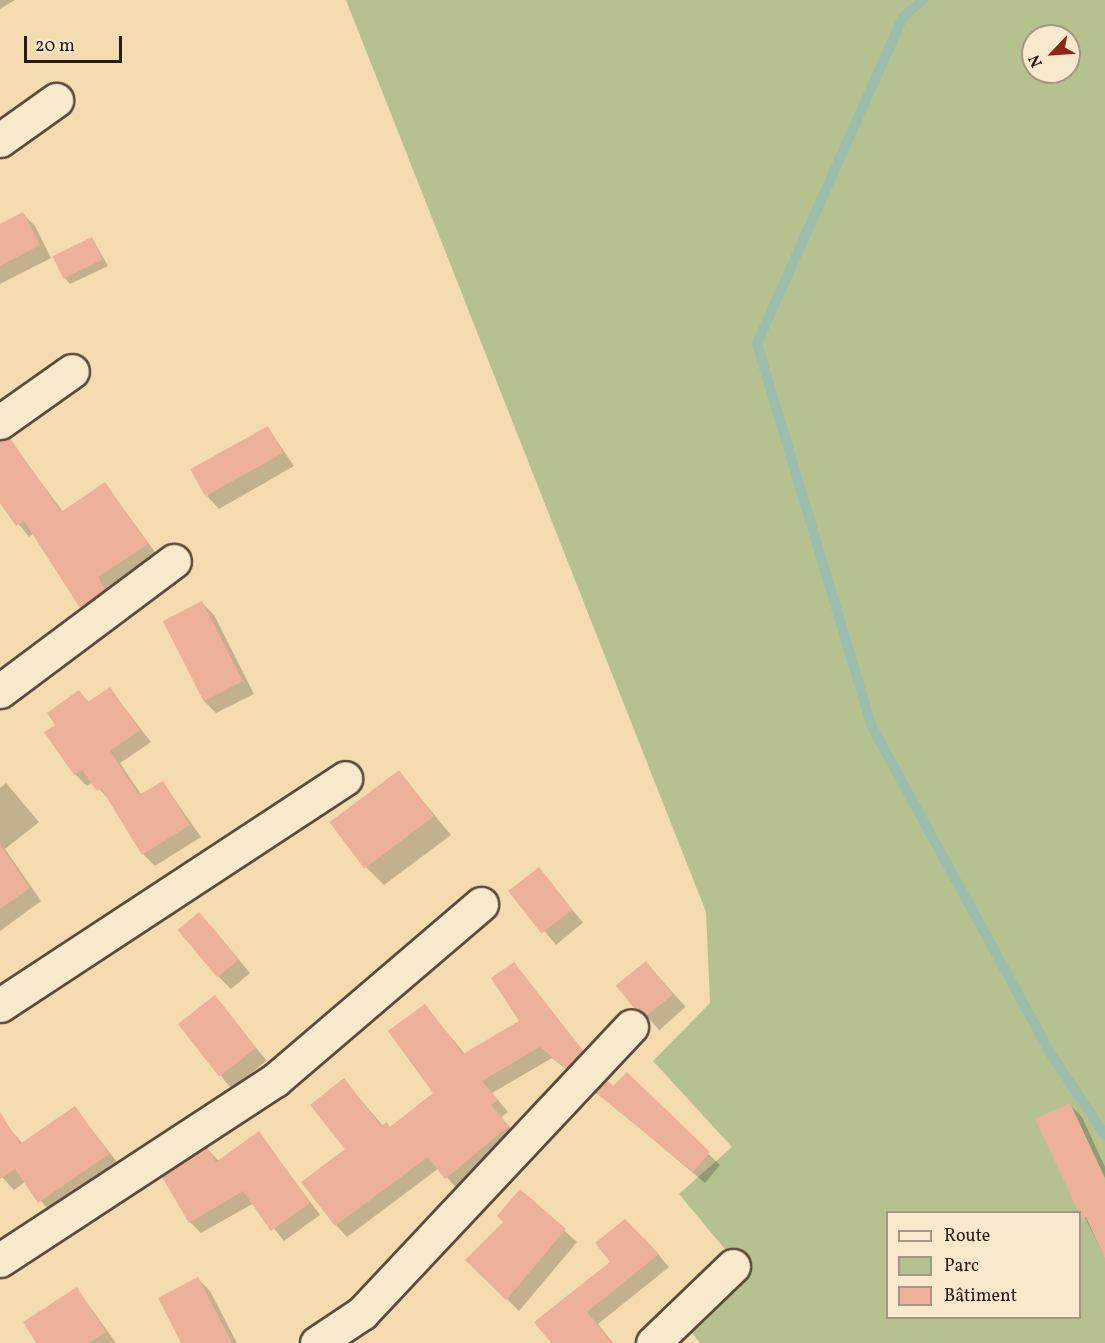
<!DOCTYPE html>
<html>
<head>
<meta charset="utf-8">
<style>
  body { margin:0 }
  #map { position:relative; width:1105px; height:1343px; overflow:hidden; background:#f4dcb0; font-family:Vollkorn,serif }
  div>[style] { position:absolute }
  .green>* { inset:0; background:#b5c290 }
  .shadow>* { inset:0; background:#0003; transform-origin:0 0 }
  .stream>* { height:10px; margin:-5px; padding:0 5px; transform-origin:5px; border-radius:5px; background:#9cbcac }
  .building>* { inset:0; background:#ecb198; transform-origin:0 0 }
  .roads { filter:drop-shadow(2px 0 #5c4b3c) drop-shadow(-2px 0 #5c4b3c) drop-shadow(0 2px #5c4b3c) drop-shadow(0 -2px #5c4b3c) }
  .minor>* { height:33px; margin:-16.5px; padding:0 16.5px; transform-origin:16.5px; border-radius:16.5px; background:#f8e8cc }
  span { translate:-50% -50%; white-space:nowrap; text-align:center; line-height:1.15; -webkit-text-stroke:5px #f8e8cc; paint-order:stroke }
  .legend { position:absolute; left:886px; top:1211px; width:195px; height:108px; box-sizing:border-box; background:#f8e8cc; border:2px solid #a69683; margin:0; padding:8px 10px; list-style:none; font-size:18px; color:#2a1b16 }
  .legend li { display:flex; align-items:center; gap:12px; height:30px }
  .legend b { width:30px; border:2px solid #a69683 }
  .north { position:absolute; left:1021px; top:24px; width:60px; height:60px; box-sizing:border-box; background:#f8e8cc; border:2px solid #a69683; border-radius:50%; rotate:245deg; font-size:16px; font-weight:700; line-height:24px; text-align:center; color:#2a1b16 }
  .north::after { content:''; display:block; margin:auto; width:21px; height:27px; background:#8f2418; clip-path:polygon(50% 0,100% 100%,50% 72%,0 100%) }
  .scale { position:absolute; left:24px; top:36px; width:98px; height:27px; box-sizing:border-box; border:3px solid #2a1b16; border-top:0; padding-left:8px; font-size:18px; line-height:21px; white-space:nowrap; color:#2a1b16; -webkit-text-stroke:4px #f8e8cc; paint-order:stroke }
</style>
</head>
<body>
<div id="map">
  <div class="green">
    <i style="clip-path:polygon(evenodd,346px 0,1105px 0,1105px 1343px,700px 1343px,692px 1333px,749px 1278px,679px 1194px,732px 1147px,653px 1061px,710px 1003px,706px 912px,346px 0,1033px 36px,1069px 36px,1069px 72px,1033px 72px,1033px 36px,346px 0,888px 1212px,1080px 1212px,1080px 1318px,888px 1318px,888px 1212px)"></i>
  </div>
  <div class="shadow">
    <i style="clip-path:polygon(0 0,15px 0,0 9px)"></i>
    <i style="clip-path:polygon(23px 214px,35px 226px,51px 258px,0 284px,0 225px)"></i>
    <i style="clip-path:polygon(92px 238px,108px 266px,70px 284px,65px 278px)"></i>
    <i style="clip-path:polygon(268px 428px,294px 466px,219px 509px,207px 496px)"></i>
    <i style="clip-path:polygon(12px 443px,63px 512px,105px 484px,158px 556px,109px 589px,116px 601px,92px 619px,34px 533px,29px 537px,0 501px,0 452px)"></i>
    <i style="clip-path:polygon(202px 603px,214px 615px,254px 694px,216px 713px,204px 701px,165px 621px)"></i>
    <i style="clip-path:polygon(110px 689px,151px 742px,120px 763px,142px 796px,163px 783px,201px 837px,155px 866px,143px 854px,110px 801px,93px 782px,87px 786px,75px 774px,57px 725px,79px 692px,90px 703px)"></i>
    <i style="clip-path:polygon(399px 772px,451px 835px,384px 885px,366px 867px)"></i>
    <i style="clip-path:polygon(6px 783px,39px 822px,5px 849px,41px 901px,0 931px,0 788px)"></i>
    <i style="left:538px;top:869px;width:70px;height:35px;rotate:50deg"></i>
    <i style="clip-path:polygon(211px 926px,250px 973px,231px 989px,219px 977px)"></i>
    <i style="left:646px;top:963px;width:59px;height:35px;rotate:48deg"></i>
    <i style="clip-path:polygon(514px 964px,593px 1063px,578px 1079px,552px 1058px,492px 1093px,508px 1112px,501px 1117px,519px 1138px,457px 1189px,439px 1168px,347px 1237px,336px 1225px,347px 1149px,344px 1080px,383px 1126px,391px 1128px,435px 1093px,425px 1006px,465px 1054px,521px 1021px)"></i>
    <i style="left:215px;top:997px;width:82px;height:45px;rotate:51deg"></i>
    <i style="clip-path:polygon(627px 1074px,720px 1165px,705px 1183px,597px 1092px,613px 1088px)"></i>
    <i style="clip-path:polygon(1070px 1105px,1082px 1117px,1105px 1167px,1105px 1258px,1037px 1120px)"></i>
    <i style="clip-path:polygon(75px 1108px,120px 1166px,52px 1214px,25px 1182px,14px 1190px,0 1175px,0 1134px,9px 1128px,23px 1144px)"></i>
    <i style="clip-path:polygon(259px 1133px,320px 1215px,284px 1241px,254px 1203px,201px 1233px,190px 1222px,207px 1149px,219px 1161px)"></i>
    <i style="clip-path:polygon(520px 1191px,577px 1242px,519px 1311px,468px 1260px,505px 1222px)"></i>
    <i style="clip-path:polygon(644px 1238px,669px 1267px,598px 1324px,613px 1343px,553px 1343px)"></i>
    <i style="clip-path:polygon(198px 1279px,210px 1291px,237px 1343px,183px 1343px)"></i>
    <i style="clip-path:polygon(77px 1289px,116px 1343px,38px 1343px)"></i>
  </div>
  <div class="stream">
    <i style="left:923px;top:0;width:26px;rotate:140deg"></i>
    <i style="left:903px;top:17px;width:358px;rotate:114.1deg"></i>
    <i style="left:757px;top:344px;width:400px;rotate:73.3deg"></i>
    <i style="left:872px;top:727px;width:376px;rotate:61.3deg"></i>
    <i style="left:1053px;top:1057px;width:94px;rotate:56.3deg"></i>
  </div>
  <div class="building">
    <i style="clip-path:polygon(23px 212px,40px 245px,0 266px,0 224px)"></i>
    <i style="left:92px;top:237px;width:25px;height:44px;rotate:64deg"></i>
    <i style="left:268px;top:426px;width:31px;height:89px;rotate:61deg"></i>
    <i style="clip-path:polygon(10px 438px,61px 512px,105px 482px,148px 544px,98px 577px,105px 589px,80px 608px,24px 521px,16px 526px,0 503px,0 440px)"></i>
    <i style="left:202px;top:601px;width:90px;height:44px;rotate:63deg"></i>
    <i style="clip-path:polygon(110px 687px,140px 730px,110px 751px,139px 795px,163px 781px,190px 825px,142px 855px,101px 788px,97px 791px,82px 770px,74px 775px,44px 732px,55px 725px,47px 713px,79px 690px,88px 702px)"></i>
    <i style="left:399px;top:770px;width:58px;height:87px;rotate:53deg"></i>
    <i style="clip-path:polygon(0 844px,30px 888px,0 909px)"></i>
    <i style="left:539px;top:867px;width:54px;height:39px;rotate:52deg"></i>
    <i style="left:199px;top:912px;width:62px;height:28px;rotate:50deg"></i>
    <i style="left:646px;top:961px;width:43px;height:39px;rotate:51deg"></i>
    <i style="clip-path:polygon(514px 962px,583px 1051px,566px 1069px,540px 1047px,482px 1081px,498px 1100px,491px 1105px,509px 1126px,445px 1179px,428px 1157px,335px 1226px,301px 1182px,345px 1149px,310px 1105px,344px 1078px,381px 1126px,387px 1122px,390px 1127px,433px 1093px,388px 1031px,425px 1004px,463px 1054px,519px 1021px,491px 978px)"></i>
    <i style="left:215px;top:995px;width:67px;height:47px;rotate:52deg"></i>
    <i style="clip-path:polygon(627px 1072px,710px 1152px,693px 1172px,595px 1092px,607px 1080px,613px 1086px)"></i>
    <i style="clip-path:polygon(1070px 1103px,1105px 1178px,1105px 1259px,1086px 1217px,1082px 1219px,1035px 1119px)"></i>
    <i style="clip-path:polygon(75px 1106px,109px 1154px,38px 1203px,15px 1169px,0 1179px,0 1112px,20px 1144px)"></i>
    <i style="clip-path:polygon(259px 1131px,310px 1203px,271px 1231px,243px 1191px,189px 1223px,162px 1177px,207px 1147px,216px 1162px)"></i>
    <i style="clip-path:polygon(520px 1189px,566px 1229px,506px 1300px,465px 1260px,503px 1222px,497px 1216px)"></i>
    <i style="clip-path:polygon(625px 1219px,659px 1254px,587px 1312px,612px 1343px,551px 1343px,534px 1322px,610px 1262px,595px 1243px)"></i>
    <i style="clip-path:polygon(198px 1277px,232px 1343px,181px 1343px,158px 1298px)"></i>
    <i style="clip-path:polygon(77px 1287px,106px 1332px,89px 1343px,36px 1343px,23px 1322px)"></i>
  </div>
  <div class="roads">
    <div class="minor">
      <i style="left:0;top:140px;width:69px;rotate:-35.5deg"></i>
      <i style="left:0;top:422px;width:88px;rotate:-35.3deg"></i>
      <i style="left:0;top:691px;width:217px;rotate:-36.8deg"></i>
      <i style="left:0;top:1005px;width:413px;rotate:-33.3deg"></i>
      <i style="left:0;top:1260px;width:329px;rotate:-33.2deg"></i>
      <i style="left:275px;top:1080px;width:271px;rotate:-40.5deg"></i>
      <i style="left:317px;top:1343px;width:54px;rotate:-33.7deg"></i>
      <i style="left:362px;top:1313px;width:393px;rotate:-46.8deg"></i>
      <i style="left:653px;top:1343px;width:111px;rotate:-43.9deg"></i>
    </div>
  </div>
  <ul class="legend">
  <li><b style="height:8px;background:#f8e8cc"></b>Route</li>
  <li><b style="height:16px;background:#b5c290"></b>Parc</li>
  <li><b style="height:16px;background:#ecb198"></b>Bâtiment</li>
  </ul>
  <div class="north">N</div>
  <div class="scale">20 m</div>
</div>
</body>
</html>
